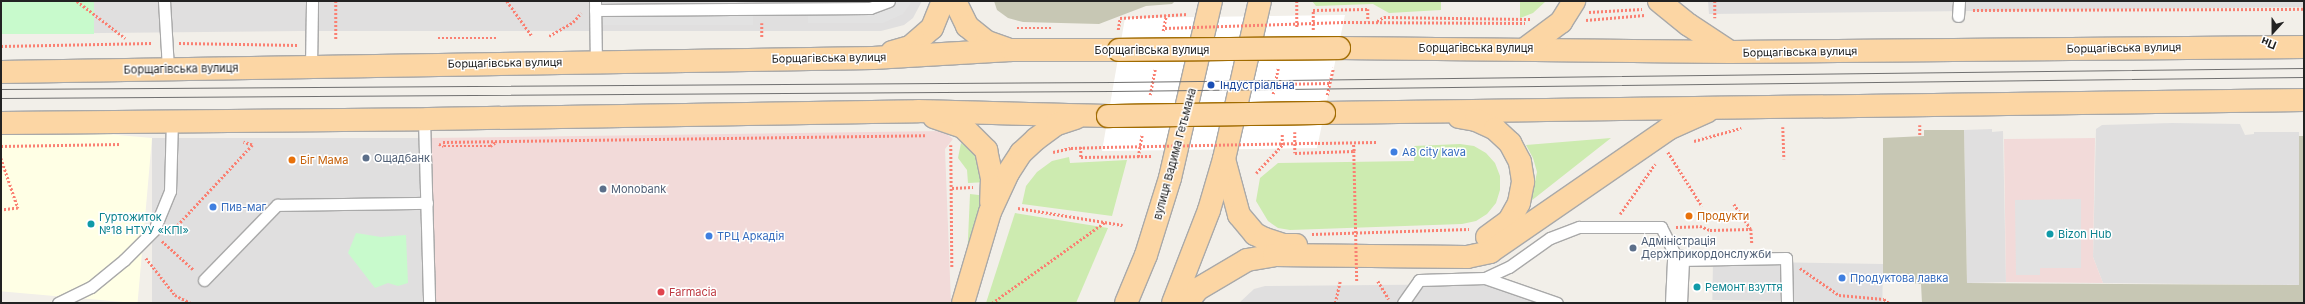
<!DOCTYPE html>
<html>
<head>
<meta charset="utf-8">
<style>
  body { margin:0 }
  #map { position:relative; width:2305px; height:304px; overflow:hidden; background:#f2efe9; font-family:Inter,sans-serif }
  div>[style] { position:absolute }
  .residential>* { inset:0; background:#e0dfdf; transform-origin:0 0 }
  .commercial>* { inset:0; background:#f2dad9 }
  .education>* { inset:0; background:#ffffe5; transform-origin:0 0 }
  .construction>* { inset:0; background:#c7c7b4 }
  .grass>* { inset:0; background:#cdebb0 }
  .park>* { inset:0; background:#c8facc; transform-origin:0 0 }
  .parking>* { inset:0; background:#e2e2e2; transform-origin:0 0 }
  .pier>* { inset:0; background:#fff }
  .path>* { height:2.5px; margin-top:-1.25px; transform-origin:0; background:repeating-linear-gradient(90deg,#fa8072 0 2px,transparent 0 4px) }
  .roads { filter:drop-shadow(1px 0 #a9a9a9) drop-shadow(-1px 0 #a9a9a9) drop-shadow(0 1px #a9a9a9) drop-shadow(0 -1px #a9a9a9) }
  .lane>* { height:11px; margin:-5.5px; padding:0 5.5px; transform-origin:5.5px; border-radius:5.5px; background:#fff }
  .street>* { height:21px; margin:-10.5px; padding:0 10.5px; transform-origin:10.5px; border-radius:10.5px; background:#fff }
  .primary>* { height:22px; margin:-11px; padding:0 11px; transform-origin:11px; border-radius:11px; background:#fcd6a4 }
  .tram>* { height:1px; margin:-0.5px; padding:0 0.5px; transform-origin:0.5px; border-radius:0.5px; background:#707070 }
  .path-bridge>* { height:2.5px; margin-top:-1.25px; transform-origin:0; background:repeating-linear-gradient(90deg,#fa8072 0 2px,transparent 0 4px) }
  .bridges { filter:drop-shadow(1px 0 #a06b00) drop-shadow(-1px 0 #a06b00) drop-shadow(0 1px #a06b00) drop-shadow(0 -1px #a06b00) }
  .primary-bridge>* { height:22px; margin:-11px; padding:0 11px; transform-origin:11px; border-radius:11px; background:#fcd6a4 }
  .dots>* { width:11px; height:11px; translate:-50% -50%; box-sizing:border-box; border:2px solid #fff; border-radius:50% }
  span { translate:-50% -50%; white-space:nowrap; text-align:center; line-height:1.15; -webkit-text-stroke:3px #fff; paint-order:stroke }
  .street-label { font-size:11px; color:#222 }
  .transit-label { font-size:11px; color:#164399 }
  .left { translate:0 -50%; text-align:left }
  .shop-label { font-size:11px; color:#366cbe }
  .service-label { font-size:11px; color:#4e5e75 }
  .food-label { font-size:11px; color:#c56008 }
  .culture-label { font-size:11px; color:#0d838f }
  .health-label { font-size:11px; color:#be3a42 }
  .frame { position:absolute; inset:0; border:2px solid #222; pointer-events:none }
  .north { position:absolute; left:2253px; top:12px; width:40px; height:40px; -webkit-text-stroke:3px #fff; paint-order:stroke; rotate:201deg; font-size:11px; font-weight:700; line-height:16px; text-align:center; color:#222 }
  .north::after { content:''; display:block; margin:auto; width:14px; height:18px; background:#222; clip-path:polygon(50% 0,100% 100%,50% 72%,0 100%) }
</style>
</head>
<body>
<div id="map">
  <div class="residential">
    <i style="clip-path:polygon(1px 1px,922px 1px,913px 18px,904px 25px,881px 31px,300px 31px,1px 34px)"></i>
    <i style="clip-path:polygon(1708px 1px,2304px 1px,2304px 7px,1709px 14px)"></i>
    <i style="clip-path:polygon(2172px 123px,2240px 124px,2245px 135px,2254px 134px,2254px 132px,2299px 132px,2299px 285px,2103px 283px,2093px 257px,2096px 129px,2102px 125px)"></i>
    <i style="clip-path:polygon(1992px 129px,1992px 132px,2003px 131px,2006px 282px,1967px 283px,1964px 130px)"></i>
    <i style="left:152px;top:138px;width:277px;height:166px"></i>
    <i style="left:1883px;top:264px;width:39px;height:170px;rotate:91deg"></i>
    <i style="clip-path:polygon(1488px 284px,1540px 303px,1239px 303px,1254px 289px,1265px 286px)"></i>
  </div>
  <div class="commercial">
    <i style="clip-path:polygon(943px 131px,953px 139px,945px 149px,951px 303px,436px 303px,429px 138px)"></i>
    <i style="clip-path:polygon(2095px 138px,2093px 257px,2103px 283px,2006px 282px,2004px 139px)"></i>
  </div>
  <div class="education">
    <i style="left:152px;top:138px;width:166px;height:151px;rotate:95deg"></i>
  </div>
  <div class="construction">
    <i style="clip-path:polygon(994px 1px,1175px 1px,1172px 4px,1146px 6px,1099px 24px,1023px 22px,1008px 18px,997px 10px)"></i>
    <i style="clip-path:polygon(1924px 130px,1964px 130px,1967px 283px,2299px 285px,2299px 136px,2304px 136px,2304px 303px,1922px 303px,1921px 284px,1892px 281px,1883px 276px,1883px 138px,1924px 136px)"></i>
  </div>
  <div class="grass">
    <i style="clip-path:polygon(1312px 1px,1441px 1px,1441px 10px,1389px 13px,1373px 4px,1316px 6px)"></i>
    <i style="clip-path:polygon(1520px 1px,1546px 1px,1533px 13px,1520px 18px)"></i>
    <i style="clip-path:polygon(1611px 138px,1531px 201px,1537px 172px,1533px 158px,1526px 145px)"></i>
    <i style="clip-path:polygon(961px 143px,974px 153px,983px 166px,987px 182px,968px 183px,967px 170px,958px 158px)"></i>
    <i style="clip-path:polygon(1460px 144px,1474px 146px,1486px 153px,1495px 163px,1500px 176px,1500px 190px,1496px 203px,1487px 214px,1476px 221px,1462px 224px,1290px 230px,1278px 228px,1268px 221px,1256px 201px,1260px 178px,1278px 163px,1414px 161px,1414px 146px)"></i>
    <i style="clip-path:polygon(1069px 157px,1070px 163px,1127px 160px,1112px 216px,1022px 204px,1026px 186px,1037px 172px,1052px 161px)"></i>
    <i style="clip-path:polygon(970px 194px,987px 196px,967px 262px)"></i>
    <i style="clip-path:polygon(1015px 213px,1108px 228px,1076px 303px,986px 303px)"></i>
  </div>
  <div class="park">
    <i style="left:1px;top:1px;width:93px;height:33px"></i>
    <i style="clip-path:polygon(356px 233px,381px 237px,406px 235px,408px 283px,398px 286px,388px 283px,375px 288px,348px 253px)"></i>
  </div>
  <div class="parking">
    <i style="clip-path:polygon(834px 1px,912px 1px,903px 14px,883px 23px,808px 23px,808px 3px)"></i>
    <i style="left:753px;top:4px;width:21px;height:162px;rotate:90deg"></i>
    <i style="clip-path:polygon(2081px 199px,2081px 268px,2040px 268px,2040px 275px,2016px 275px,2015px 200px)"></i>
  </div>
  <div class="pier">
    <i style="clip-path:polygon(1345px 15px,1317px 148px,1102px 151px,1125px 18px)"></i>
  </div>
  <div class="path">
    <i style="left:77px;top:1px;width:61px;rotate:37.6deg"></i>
    <i style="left:336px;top:1px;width:39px;rotate:90deg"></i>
    <i style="left:507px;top:1px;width:43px;rotate:54.5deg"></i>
    <i style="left:1297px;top:1px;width:27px;rotate:90deg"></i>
    <i style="left:1715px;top:1px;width:17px;rotate:90deg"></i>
    <i style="left:1973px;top:10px;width:331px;rotate:-0.2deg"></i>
    <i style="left:1589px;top:12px;width:53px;rotate:-3.2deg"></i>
    <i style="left:1586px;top:20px;width:59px;rotate:-4.8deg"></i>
    <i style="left:1377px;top:21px;width:8px;rotate:-30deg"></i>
    <i style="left:1384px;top:17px;width:147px;rotate:0.8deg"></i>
    <i style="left:1344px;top:22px;width:181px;rotate:0.3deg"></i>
    <i style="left:762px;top:23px;width:14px;rotate:90deg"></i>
    <i style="left:1017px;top:28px;width:34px"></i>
    <i style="left:1118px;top:30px;width:12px;rotate:-81deg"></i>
    <i style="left:1120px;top:18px;width:68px;rotate:-3.4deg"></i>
    <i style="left:1313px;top:30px;width:20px;rotate:-90deg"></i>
    <i style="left:1313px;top:10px;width:55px;rotate:-1deg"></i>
    <i style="left:1368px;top:9px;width:12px;rotate:90deg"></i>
    <i style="left:1163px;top:31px;width:16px;rotate:-79deg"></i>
    <i style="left:549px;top:36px;width:28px;rotate:-30deg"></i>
    <i style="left:573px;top:22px;width:12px;rotate:-48deg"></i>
    <i style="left:438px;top:38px;width:59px"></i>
    <i style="left:179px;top:43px;width:119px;rotate:1deg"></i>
    <i style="left:1px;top:46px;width:151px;rotate:-1.1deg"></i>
    <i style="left:1275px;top:84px;width:55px;rotate:-1deg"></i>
    <i style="left:1273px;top:94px;width:26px;rotate:-79deg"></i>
    <i style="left:1150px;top:95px;width:26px;rotate:-79deg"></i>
    <i style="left:1327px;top:95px;width:28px;rotate:-77deg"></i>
    <i style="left:1920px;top:125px;width:10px;rotate:90deg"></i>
    <i style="left:1783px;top:127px;width:32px;rotate:88deg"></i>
    <i style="left:1295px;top:132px;width:21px;rotate:90deg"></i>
    <i style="left:1295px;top:153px;width:59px;rotate:-1.9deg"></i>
    <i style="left:1354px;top:151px;width:8px;rotate:-97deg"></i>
    <i style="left:1694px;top:141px;width:49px;rotate:-15.5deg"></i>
    <i style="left:443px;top:142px;width:482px;rotate:-0.8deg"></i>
    <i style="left:1318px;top:143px;width:58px;rotate:-1deg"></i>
    <i style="left:439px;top:144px;width:5px;rotate:22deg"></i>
    <i style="left:444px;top:146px;width:46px"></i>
    <i style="left:490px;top:146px;width:7px;rotate:-34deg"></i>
    <i style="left:951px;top:145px;width:123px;rotate:89.5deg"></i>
    <i style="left:1px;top:146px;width:120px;rotate:-1deg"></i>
    <i style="left:1081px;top:147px;width:10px;rotate:90deg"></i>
    <i style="left:1081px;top:157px;width:71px;rotate:-0.8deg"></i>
    <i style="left:1053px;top:152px;width:18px;rotate:-13deg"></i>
    <i style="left:1071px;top:148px;width:32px;rotate:-2deg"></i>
    <i style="left:1668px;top:152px;width:64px;rotate:57.8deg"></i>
    <i style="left:1138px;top:157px;width:22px;rotate:-80deg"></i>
    <i style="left:1px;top:158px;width:53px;rotate:71.2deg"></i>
    <i style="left:18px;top:208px;width:17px;rotate:173deg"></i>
    <i style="left:1256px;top:173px;width:38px;rotate:-47deg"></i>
    <i style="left:1282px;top:145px;width:11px;rotate:-90deg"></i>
    <i style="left:952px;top:188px;width:21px;rotate:-3deg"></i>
    <i style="left:1734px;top:204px;width:30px;rotate:56deg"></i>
    <i style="left:1751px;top:229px;width:15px;rotate:86deg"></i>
    <i style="left:1018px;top:208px;width:106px;rotate:9.2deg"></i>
    <i style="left:1620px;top:214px;width:61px;rotate:-55deg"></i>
    <i style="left:1676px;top:227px;width:24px;rotate:-2deg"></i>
    <i style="left:1700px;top:226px;width:11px;rotate:22deg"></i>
    <i style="left:1710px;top:230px;width:41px;rotate:-1.4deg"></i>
    <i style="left:169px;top:234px;width:122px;rotate:-47deg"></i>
    <i style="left:252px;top:145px;width:9px;rotate:-162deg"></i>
    <i style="left:1312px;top:234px;width:157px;rotate:-1.8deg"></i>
    <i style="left:162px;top:241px;width:43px;rotate:42.2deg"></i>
    <i style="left:146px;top:258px;width:47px;rotate:51.9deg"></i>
    <i style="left:175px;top:295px;width:18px;rotate:27deg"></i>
    <i style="left:1800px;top:268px;width:47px;rotate:34.7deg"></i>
    <i style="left:1839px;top:295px;width:45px;rotate:5.1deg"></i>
    <i style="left:1884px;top:299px;width:6px;rotate:39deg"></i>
    <i style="left:1378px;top:281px;width:21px;rotate:59deg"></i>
    <i style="left:992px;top:303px;width:139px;rotate:-35.6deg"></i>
    <i style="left:1335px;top:303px;width:22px;rotate:-77deg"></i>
  </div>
  <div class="roads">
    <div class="lane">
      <i style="left:164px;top:1px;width:68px;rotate:86.6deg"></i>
      <i style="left:595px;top:1px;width:61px;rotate:89.1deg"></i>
      <i style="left:595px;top:10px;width:275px;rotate:-0.4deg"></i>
      <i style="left:870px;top:8px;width:20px;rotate:-20deg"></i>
      <i style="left:1958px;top:16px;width:15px;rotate:-86deg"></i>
      <i style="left:311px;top:67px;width:66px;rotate:-89.1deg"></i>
      <i style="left:424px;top:119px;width:184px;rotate:88.4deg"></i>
      <i style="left:1485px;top:278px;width:76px;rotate:19.1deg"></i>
      <i style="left:204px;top:280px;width:105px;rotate:-45.8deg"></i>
      <i style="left:277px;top:205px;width:150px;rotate:-0.8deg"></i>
      <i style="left:58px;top:303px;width:37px;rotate:-26deg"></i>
      <i style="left:91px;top:287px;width:43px;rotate:-39.3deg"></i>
      <i style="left:124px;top:260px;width:42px;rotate:-45deg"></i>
      <i style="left:154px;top:230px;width:42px;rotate:-67.7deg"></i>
      <i style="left:170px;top:191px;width:70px;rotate:-88.4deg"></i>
      <i style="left:1403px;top:303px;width:28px;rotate:-55deg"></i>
      <i style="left:1419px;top:280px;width:66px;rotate:-1.7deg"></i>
      <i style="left:1485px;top:278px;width:26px;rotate:-25deg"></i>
      <i style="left:1509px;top:267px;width:50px;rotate:-35.3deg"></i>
      <i style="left:1550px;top:238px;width:31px;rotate:-21deg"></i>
      <i style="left:1579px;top:227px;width:82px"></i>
      <i style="left:1661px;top:227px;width:37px;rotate:63deg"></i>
      <i style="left:1678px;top:260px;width:108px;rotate:-1.1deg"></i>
      <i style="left:1786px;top:258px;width:45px;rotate:88.7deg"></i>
    </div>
    <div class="street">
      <i style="left:1676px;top:303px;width:43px;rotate:-87.3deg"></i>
    </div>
    <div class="primary">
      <i style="left:955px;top:1px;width:28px;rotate:64deg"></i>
      <i style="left:967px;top:26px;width:26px;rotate:39deg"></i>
      <i style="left:987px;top:42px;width:21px;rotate:19deg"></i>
      <i style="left:1659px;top:1px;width:38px;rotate:39deg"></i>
      <i style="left:1689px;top:25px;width:49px;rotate:33.4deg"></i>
      <i style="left:1339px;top:48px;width:391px;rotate:0.6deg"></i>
      <i style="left:1730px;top:52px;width:574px;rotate:-0.5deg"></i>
      <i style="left:1526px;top:48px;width:44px;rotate:-36.6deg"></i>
      <i style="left:1561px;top:22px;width:25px;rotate:-58deg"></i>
      <i style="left:892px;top:52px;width:19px;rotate:-16deg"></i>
      <i style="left:910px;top:47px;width:29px;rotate:-41deg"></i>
      <i style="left:932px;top:28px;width:29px;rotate:-68deg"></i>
      <i style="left:1px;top:72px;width:872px;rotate:-0.92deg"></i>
      <i style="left:873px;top:58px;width:139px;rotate:-3.3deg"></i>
      <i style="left:1012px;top:50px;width:107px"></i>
      <i style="left:1324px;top:113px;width:980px;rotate:-0.76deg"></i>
      <i style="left:934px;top:117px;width:31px;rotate:19deg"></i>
      <i style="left:963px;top:127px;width:33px;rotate:45deg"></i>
      <i style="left:986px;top:150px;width:30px;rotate:78deg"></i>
      <i style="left:992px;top:179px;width:23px;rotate:92deg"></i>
      <i style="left:1459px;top:117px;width:17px;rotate:10deg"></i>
      <i style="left:1476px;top:120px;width:21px;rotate:25deg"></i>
      <i style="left:1495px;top:129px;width:21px;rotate:43deg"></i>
      <i style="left:1510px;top:143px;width:21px;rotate:62deg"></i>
      <i style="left:1520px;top:162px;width:20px;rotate:81deg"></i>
      <i style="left:1523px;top:182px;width:21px;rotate:101deg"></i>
      <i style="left:1519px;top:203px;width:21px;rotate:119deg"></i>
      <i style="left:1509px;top:221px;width:27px;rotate:144deg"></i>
      <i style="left:1px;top:123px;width:427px;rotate:-0.5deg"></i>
      <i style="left:428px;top:119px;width:490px;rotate:-0.9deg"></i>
      <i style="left:918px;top:111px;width:190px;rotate:1.5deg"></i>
      <i style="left:1224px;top:159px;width:58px;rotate:75deg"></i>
      <i style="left:1239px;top:215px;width:25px;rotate:50deg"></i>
      <i style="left:1255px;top:234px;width:11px;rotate:27deg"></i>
      <i style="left:1265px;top:239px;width:20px;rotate:18deg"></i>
      <i style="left:1284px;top:245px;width:12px"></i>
      <i style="left:963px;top:303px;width:95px;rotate:-73.5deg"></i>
      <i style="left:990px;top:212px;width:43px;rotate:-65.2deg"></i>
      <i style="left:1008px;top:173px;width:24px;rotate:-57deg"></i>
      <i style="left:1021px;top:153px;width:21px;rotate:-43deg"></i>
      <i style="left:1036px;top:139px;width:26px;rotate:-36deg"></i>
      <i style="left:1057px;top:124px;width:20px;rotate:-18deg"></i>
      <i style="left:1126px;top:303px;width:52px;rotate:-67.4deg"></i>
      <i style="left:1146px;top:255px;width:81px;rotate:-72.7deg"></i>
      <i style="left:1170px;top:178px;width:182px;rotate:-77deg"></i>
      <i style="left:1173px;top:303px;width:100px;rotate:-68.8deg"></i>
      <i style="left:1209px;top:210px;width:53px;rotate:-73.6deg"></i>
      <i style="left:1224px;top:159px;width:162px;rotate:-77.2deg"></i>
      <i style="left:1187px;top:303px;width:18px;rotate:-52deg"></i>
      <i style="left:1198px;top:289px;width:57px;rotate:-30.6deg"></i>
      <i style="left:1247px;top:260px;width:27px;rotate:-10deg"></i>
      <i style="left:1274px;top:255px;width:193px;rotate:0.6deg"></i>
      <i style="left:1467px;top:257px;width:24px;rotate:-12deg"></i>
      <i style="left:1490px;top:252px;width:216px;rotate:-34.6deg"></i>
      <i style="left:1668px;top:129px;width:44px;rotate:-24.2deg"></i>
    </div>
  </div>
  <div class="tram">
    <i style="left:1px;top:89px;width:1113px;rotate:-0.36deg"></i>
    <i style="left:1114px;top:82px;width:1190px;rotate:-0.67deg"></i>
    <i style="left:1px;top:98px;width:1111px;rotate:-0.36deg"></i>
    <i style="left:1112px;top:91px;width:1192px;rotate:-0.67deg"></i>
  </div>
  <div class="path-bridge">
    <i style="left:1165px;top:28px;width:179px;rotate:-1.9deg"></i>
    <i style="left:1103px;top:147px;width:215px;rotate:-1.1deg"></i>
    <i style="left:1354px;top:151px;width:130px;rotate:88.7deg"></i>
  </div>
  <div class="bridges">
    <div class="primary-bridge">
      <i style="left:1119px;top:50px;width:220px;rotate:-0.5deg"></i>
      <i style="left:1108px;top:116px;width:216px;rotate:-0.8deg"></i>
    </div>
  </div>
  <div class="dots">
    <i style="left:1211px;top:85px;background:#1a4fb4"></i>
    <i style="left:1394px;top:152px;background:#3f7fe0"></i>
    <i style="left:366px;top:158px;background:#5c6f8a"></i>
    <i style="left:292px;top:160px;background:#e8710a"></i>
    <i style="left:603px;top:189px;background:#5c6f8a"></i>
    <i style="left:213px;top:207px;background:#3f7fe0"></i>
    <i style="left:1689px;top:216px;background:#e8710a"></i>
    <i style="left:91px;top:224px;background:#0f9aa8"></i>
    <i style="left:2050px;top:234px;background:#0f9aa8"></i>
    <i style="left:709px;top:236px;background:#3f7fe0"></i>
    <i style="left:1633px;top:248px;background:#5c6f8a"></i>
    <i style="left:1842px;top:278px;background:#3f7fe0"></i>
    <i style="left:1697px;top:287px;background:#0f9aa8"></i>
    <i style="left:661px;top:292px;background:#e0444e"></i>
  </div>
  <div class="street-label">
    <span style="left:1476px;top:48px">Борщагівська вулиця</span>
    <span style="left:2124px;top:48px;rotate:-1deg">Борщагівська вулиця</span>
    <span style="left:1152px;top:50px">Борщагівська вулиця</span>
    <span style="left:1800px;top:52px;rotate:-1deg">Борщагівська вулиця</span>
    <span style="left:829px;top:58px;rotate:-1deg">Борщагівська вулиця</span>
    <span style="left:505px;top:63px;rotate:-1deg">Борщагівська вулиця</span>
    <span style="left:181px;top:69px;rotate:-1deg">Борщагівська вулиця</span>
    <span style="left:1175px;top:154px;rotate:-75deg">вулиця Вадима Гетьмана</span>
  </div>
  <div class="transit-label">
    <span class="left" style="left:1220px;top:85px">Індустріальна</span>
  </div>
  <div class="shop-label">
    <span class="left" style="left:1402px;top:152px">A8 city kava</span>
    <span class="left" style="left:221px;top:207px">Пив-маг</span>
    <span class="left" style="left:717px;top:236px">ТРЦ Аркадія</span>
    <span class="left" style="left:1850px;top:278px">Продуктова лавка</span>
  </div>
  <div class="service-label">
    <span class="left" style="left:374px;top:158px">Ощадбанк</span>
    <span class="left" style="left:611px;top:189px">Monobank</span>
    <span class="left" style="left:1641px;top:248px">Адміністрація<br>Держприкордонслужби</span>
  </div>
  <div class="food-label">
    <span class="left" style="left:300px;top:160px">Біг Мама</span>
    <span class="left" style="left:1697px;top:216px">Продукти</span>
  </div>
  <div class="culture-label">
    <span class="left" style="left:99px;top:224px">Гуртожиток<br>№18 НТУУ «КПІ»</span>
    <span class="left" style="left:2058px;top:234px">Bizon Hub</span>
    <span class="left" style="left:1705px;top:287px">Ремонт взуття</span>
  </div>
  <div class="health-label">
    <span class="left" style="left:669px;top:292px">Farmacia</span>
  </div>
  <div class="frame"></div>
  <div class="north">Пн</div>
</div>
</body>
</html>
